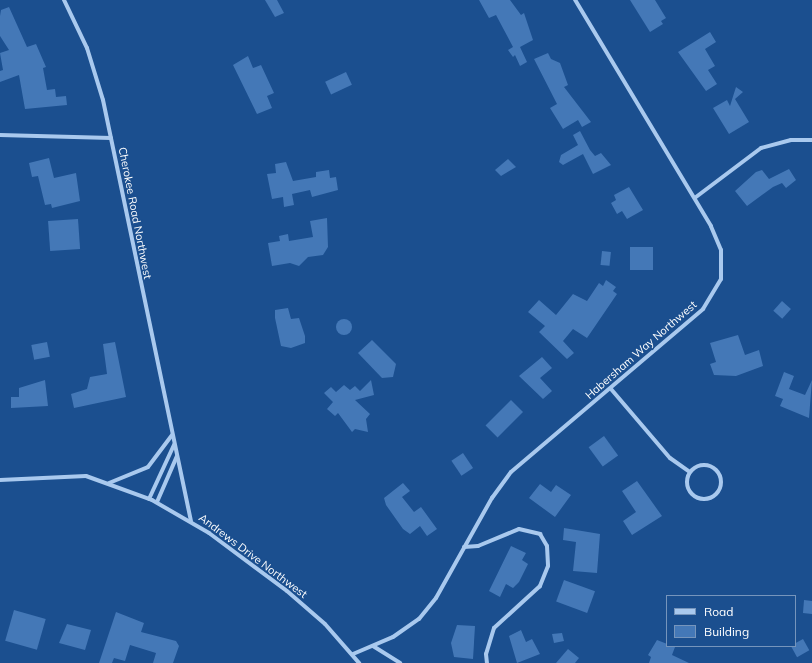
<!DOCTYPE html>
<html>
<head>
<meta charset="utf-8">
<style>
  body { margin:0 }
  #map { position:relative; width:812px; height:663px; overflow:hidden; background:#1b4f8f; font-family:Mulish,sans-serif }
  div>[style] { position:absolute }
  .building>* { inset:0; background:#4478b7; transform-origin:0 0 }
  .round { border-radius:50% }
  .street>* { height:4px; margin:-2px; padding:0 2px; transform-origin:2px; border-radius:2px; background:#a9c9ee }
  .street>.ring { margin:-2px; padding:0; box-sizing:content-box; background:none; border:4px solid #a9c9ee; border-radius:50% }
  span { translate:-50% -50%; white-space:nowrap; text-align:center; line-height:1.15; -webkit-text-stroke:3px #1b4f8f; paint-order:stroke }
  .street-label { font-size:11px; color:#fff }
  .legend { position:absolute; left:666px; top:595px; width:130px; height:52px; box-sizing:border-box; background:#1b4f8f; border:1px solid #7695bc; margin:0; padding:5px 7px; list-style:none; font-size:12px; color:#fff }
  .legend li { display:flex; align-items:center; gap:8px; height:20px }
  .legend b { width:20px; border:1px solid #7695bc }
</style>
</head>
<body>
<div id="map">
  <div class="building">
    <i style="clip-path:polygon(265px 0,277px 0,284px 13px,275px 17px)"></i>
    <i style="clip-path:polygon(479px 0,510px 0,521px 15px,524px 13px,533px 40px,520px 47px,527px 62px,520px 66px,515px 55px,513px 57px,508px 50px,513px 47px,496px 15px,489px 18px)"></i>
    <i style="clip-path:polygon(630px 0,655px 0,666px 18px,661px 21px,663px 24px,650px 32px)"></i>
    <i style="clip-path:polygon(9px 7px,27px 47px,36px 44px,46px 67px,43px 68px,47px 90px,55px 89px,56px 97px,66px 96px,67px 105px,25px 109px,19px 75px,0 82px,0 71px,3px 70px,0 53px,9px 50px,0 36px,0 16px,1px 10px)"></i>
    <i style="clip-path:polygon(710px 32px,716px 42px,705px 49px,715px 66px,708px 70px,717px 84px,706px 91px,678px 52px)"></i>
    <i style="clip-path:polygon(548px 53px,551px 59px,560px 63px,568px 85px,564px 87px,591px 122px,582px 127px,578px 120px,563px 129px,550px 108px,557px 104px,534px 59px)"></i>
    <i style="clip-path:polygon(248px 56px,253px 68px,261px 65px,274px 93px,267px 96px,272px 108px,257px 114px,233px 65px)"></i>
    <i style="left:346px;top:72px;width:14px;height:23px;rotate:65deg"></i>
    <i style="clip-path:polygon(736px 87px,743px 92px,735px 99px,749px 122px,729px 134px,713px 108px,727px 100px,730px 106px)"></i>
    <i style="clip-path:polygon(580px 131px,590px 150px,595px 156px,601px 153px,611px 165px,593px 174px,583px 154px,563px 165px,559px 162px,561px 155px,578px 145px,573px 135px)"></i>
    <i style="clip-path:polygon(49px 158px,54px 178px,76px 173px,80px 201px,52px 208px,51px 204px,45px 205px,38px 176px,32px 177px,29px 163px)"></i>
    <i style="clip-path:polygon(508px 159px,516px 167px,501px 176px,495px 170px)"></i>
    <i style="clip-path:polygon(286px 162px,293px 181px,316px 177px,316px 172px,329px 170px,330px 178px,336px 177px,338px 190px,312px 197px,310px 190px,292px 194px,294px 205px,284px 207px,283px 197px,272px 199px,267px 174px,276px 173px,275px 164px)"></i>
    <i style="clip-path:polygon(789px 169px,796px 180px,786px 188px,782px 183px,773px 187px,747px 206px,735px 191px,756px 172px,762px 170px,769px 179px)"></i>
    <i style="clip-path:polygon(629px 187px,643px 210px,627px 219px,622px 211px,617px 214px,611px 203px,616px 200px,614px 195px)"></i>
    <i style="clip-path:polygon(327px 218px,328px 247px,323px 255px,308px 257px,299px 266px,290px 263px,272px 266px,268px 243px,280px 241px,279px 236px,288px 234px,289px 241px,313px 237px,310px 221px)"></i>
    <i style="left:78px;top:219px;width:30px;height:30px;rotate:86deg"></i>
    <i style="left:630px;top:247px;width:23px;height:23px"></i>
    <i style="left:602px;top:251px;width:9px;height:14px;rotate:6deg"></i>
    <i style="clip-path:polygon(606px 280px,616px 287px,613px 291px,617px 294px,587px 338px,573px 329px,563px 341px,574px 353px,567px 359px,539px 332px,545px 326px,528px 312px,539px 300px,556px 315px,573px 294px,587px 301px,599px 283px,603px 286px)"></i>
    <i style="left:782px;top:301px;width:12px;height:13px;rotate:42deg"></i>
    <i style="clip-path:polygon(288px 308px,291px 319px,299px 318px,305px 336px,305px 343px,291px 348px,281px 346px,275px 318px,275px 310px)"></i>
    <i class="round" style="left:336px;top:319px;width:16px;height:16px"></i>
    <i style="clip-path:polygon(738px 335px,745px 355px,759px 350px,763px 366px,736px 376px,714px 375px,710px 364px,716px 362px,710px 343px)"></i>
    <i style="clip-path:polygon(372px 340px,396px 364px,393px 377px,382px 378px,358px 353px)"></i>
    <i style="left:47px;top:342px;width:15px;height:16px;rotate:79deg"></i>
    <i style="clip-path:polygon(115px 342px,126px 397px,74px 408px,71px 394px,87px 389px,90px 377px,107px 374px,103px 344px)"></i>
    <i style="clip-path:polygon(542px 357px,552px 368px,540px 378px,552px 391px,543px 399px,519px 376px)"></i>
    <i style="clip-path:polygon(784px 372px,794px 376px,789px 389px,805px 395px,812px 380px,809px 418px,780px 406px,783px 399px,775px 396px)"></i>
    <i style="clip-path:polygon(45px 380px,48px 406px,11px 408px,11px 397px,19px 397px,19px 388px)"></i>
    <i style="clip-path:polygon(371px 380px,374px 395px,355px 400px,370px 414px,366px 419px,368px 432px,355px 429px,352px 432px,338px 413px,335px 416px,327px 409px,333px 402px,324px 393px,331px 387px,336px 392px,344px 385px,350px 390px,355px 386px,360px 391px)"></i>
    <i style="left:511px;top:400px;width:17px;height:36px;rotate:45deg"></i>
    <i style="left:604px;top:436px;width:24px;height:19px;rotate:54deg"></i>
    <i style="left:463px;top:453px;width:18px;height:14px;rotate:56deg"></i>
    <i style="clip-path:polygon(637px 481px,662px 516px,632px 535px,623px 521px,636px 512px,622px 491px)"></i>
    <i style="clip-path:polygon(403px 483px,410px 491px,402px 497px,414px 512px,421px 507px,437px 529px,427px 536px,420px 526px,410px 534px,403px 529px,386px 505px,384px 498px)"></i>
    <i style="clip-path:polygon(540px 484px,551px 492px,556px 485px,571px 495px,555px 517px,529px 498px)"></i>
    <i style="clip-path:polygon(564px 528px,600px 534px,597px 573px,573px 571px,576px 542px,563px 540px)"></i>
    <i style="clip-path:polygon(511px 546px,526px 553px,522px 560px,528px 564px,519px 582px,513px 588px,506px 584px,500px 597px,489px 591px)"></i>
    <i style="left:564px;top:580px;width:33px;height:23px;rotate:20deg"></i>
    <i style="clip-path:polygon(804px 600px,812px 601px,812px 614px,803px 613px)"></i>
    <i style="left:14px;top:610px;width:33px;height:32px;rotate:16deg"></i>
    <i style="clip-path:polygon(116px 612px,144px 623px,141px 632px,176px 641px,179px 646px,173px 663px,153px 663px,156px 653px,130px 645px,125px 661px,114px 658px,112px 663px,99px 663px)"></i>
    <i style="clip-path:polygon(67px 624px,91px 630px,85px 650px,59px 643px)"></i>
    <i style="clip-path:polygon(457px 625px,475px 626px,473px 659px,454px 657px,451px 643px)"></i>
    <i style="clip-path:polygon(521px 630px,526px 642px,532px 639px,540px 654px,517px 663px,509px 636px)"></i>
    <i style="clip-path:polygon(562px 633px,564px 641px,554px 643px,552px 634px)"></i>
    <i style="left:803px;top:639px;width:13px;height:14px;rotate:61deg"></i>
    <i style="clip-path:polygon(657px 640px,675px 647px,672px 655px,689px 663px,649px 663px,651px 657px,648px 655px)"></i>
    <i style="clip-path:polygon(568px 649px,579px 658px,575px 663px,556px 663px)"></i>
  </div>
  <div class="street">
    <i style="left:64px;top:0;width:53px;rotate:64.4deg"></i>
    <i style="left:87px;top:48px;width:54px;rotate:72.9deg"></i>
    <i style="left:103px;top:100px;width:430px;rotate:78.2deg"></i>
    <i style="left:0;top:135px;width:111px;rotate:1.5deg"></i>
    <i style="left:696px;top:197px;width:81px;rotate:-37deg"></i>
    <i style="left:761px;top:148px;width:31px;rotate:-15deg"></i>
    <i style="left:791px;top:140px;width:21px"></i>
    <i style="left:611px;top:389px;width:91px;rotate:49.5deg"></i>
    <i style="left:670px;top:458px;width:24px;rotate:35deg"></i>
    <i class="ring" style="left:687px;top:465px;width:30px;height:30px"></i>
    <i style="left:0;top:480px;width:86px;rotate:-2.7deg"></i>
    <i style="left:86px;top:476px;width:70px;rotate:20deg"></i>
    <i style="left:152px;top:500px;width:66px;rotate:30.1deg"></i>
    <i style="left:209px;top:533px;width:97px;rotate:36.6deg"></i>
    <i style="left:287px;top:591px;width:50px;rotate:41deg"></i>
    <i style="left:325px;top:624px;width:52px;rotate:48.9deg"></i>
    <i style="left:109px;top:483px;width:42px;rotate:-22.3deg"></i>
    <i style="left:148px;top:467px;width:40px;rotate:-53deg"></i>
    <i style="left:149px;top:499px;width:60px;rotate:-65.2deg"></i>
    <i style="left:157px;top:502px;width:50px;rotate:-66.5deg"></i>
    <i style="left:464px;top:547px;width:14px;rotate:-4deg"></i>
    <i style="left:478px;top:546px;width:44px;rotate:-22.5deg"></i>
    <i style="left:519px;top:529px;width:22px;rotate:13deg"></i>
    <i style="left:540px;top:534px;width:14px;rotate:60deg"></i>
    <i style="left:547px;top:546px;width:20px;rotate:87deg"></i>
    <i style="left:548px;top:566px;width:22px;rotate:112deg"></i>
    <i style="left:540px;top:586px;width:62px;rotate:137.6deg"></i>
    <i style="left:494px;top:628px;width:27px;rotate:107deg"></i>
    <i style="left:486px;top:654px;width:9px;rotate:84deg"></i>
    <i style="left:373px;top:646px;width:32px;rotate:32deg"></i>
    <i style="left:353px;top:654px;width:43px;rotate:-23deg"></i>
    <i style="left:393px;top:637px;width:32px;rotate:-35deg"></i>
    <i style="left:419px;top:619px;width:27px;rotate:-51deg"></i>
    <i style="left:436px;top:598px;width:115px;rotate:-60.8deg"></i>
    <i style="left:492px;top:498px;width:32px;rotate:-54deg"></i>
    <i style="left:511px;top:472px;width:252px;rotate:-40.3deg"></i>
    <i style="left:703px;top:309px;width:35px;rotate:-59deg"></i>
    <i style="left:721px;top:279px;width:29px;rotate:-90deg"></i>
    <i style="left:721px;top:250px;width:26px;rotate:-113deg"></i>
    <i style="left:711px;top:226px;width:264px;rotate:-121deg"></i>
  </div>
  <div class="street-label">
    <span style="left:135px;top:213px;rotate:79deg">Cherokee Road Northwest</span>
    <span style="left:641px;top:350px;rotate:-41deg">Habersham Way Northwest</span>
    <span style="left:253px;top:556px;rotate:37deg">Andrews Drive Northwest</span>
  </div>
  <ul class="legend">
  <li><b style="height:5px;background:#a9c9ee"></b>Road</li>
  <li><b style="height:11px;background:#4478b7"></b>Building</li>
  </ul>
</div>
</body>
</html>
